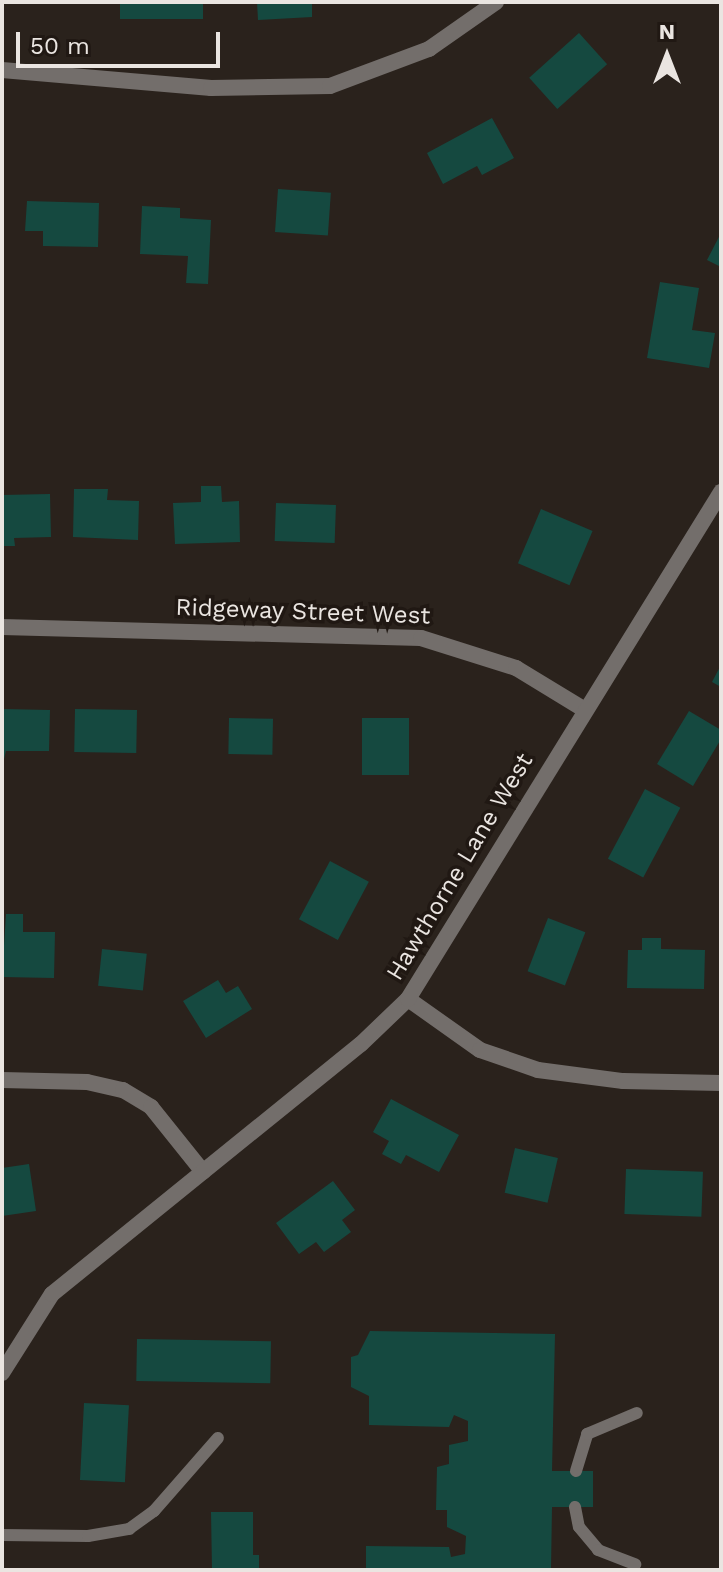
<!DOCTYPE html>
<html>
<head>
<meta charset="utf-8">
<style>
  body { margin:0 }
  #map { position:relative; width:723px; height:1572px; overflow:hidden; background:#2a221c; font-family:"Work Sans",sans-serif }
  div>[style] { position:absolute }
  .building>* { inset:0; background:#154940; transform-origin:0 0 }
  .service>* { height:12px; margin:-6px; padding:0 6px; transform-origin:6px; border-radius:6px; background:#736e6b }
  .minor>* { height:16px; margin:-8px; padding:0 8px; transform-origin:8px; border-radius:8px; background:#736e6b }
  span { translate:-50% -50%; white-space:nowrap; text-align:center; line-height:1.15; -webkit-text-stroke:7px #201813; paint-order:stroke }
  .street-label { font-size:24px; color:#eae5e1 }
  .frame { position:absolute; inset:0; border:4px solid #eae5e1; pointer-events:none }
  .north { position:absolute; left:627px; top:16px; width:80px; height:80px; -webkit-text-stroke:6px #201813; paint-order:stroke; rotate:0deg; font-size:22px; font-weight:700; line-height:32px; text-align:center; color:#eae5e1 }
  .north::after { content:''; display:block; margin:auto; width:28px; height:36px; background:#eae5e1; clip-path:polygon(50% 0,100% 100%,50% 72%,0 100%) }
  .scale { position:absolute; left:16px; top:32px; width:204px; height:36px; box-sizing:border-box; border:4px solid #eae5e1; border-top:0; padding-left:10px; font-size:24px; line-height:28px; white-space:nowrap; color:#eae5e1; -webkit-text-stroke:6px #201813; paint-order:stroke }
</style>
</head>
<body>
<div id="map">
  <div class="building">
    <i style="left:120px;top:2px;width:83px;height:17px"></i>
    <i style="clip-path:polygon(257px 2px,312px 2px,312px 17px,258px 20px)"></i>
    <i style="left:579px;top:33px;width:42px;height:67px;rotate:48deg"></i>
    <i style="clip-path:polygon(492px 118px,514px 158px,482px 175px,477px 166px,443px 184px,427px 153px)"></i>
    <i style="left:278px;top:189px;width:53px;height:43px;rotate:4deg"></i>
    <i style="clip-path:polygon(27px 201px,99px 203px,98px 247px,43px 246px,43px 231px,25px 231px)"></i>
    <i style="clip-path:polygon(142px 206px,180px 208px,180px 218px,211px 220px,208px 284px,186px 283px,188px 256px,140px 254px)"></i>
    <i style="clip-path:polygon(721px 233px,721px 267px,707px 260px)"></i>
    <i style="clip-path:polygon(660px 282px,699px 288px,692px 330px,715px 333px,709px 368px,647px 358px)"></i>
    <i style="clip-path:polygon(201px 486px,221px 486px,222px 502px,239px 501px,240px 542px,175px 544px,173px 503px,201px 502px)"></i>
    <i style="clip-path:polygon(74px 489px,108px 489px,107px 500px,139px 501px,138px 540px,73px 537px)"></i>
    <i style="clip-path:polygon(50px 494px,51px 537px,14px 538px,15px 546px,2px 546px,2px 495px)"></i>
    <i style="left:276px;top:503px;width:60px;height:38px;rotate:2deg"></i>
    <i style="left:541px;top:509px;width:56px;height:59px;rotate:23deg"></i>
    <i style="clip-path:polygon(721px 665px,721px 687px,712px 682px)"></i>
    <i style="clip-path:polygon(2px 709px,50px 710px,49px 751px,6px 751px,2px 767px)"></i>
    <i style="left:75px;top:709px;width:62px;height:43px;rotate:1deg"></i>
    <i style="clip-path:polygon(689px 711px,721px 730px,721px 739px,693px 786px,657px 764px)"></i>
    <i style="left:229px;top:718px;width:44px;height:36px;rotate:1deg"></i>
    <i style="left:362px;top:718px;width:47px;height:57px"></i>
    <i style="left:645px;top:789px;width:40px;height:79px;rotate:28deg"></i>
    <i style="left:330px;top:861px;width:44px;height:66px;rotate:28deg"></i>
    <i style="clip-path:polygon(6px 914px,23px 914px,23px 932px,55px 932px,54px 978px,2px 977px)"></i>
    <i style="left:548px;top:918px;width:40px;height:57px;rotate:21deg"></i>
    <i style="clip-path:polygon(642px 938px,661px 938px,661px 949px,705px 950px,704px 989px,627px 988px,628px 950px,642px 950px)"></i>
    <i style="left:102px;top:949px;width:45px;height:37px;rotate:6deg"></i>
    <i style="clip-path:polygon(218px 980px,226px 993px,238px 986px,252px 1009px,206px 1038px,183px 1001px)"></i>
    <i style="clip-path:polygon(391px 1099px,459px 1135px,439px 1172px,406px 1155px,401px 1164px,382px 1154px,389px 1141px,373px 1132px)"></i>
    <i style="left:515px;top:1148px;width:44px;height:46px;rotate:13deg"></i>
    <i style="clip-path:polygon(29px 1164px,36px 1211px,2px 1216px,2px 1168px)"></i>
    <i style="left:626px;top:1169px;width:77px;height:45px;rotate:2deg"></i>
    <i style="clip-path:polygon(333px 1181px,355px 1210px,342px 1220px,351px 1232px,324px 1252px,316px 1242px,299px 1254px,276px 1223px)"></i>
    <i style="clip-path:polygon(370px 1331px,555px 1334px,552px 1471px,593px 1471px,593px 1507px,552px 1507px,551px 1570px,366px 1570px,366px 1546px,449px 1547px,451px 1557px,465px 1554px,466px 1536px,447px 1527px,447px 1510px,436px 1510px,437px 1467px,449px 1464px,449px 1445px,468px 1441px,468px 1421px,454px 1415px,449px 1427px,369px 1425px,369px 1396px,351px 1387px,351px 1357px,358px 1355px)"></i>
    <i style="left:137px;top:1339px;width:134px;height:42px;rotate:1deg"></i>
    <i style="left:84px;top:1403px;width:45px;height:77px;rotate:3deg"></i>
    <i style="clip-path:polygon(211px 1512px,253px 1512px,253px 1555px,259px 1555px,259px 1570px,212px 1570px)"></i>
  </div>
  <div class="service">
    <i style="left:576px;top:1471px;width:39px;rotate:-73deg"></i>
    <i style="left:587px;top:1434px;width:54px;rotate:-22.8deg"></i>
    <i style="left:575px;top:1507px;width:20px;rotate:79deg"></i>
    <i style="left:579px;top:1527px;width:30px;rotate:50deg"></i>
    <i style="left:598px;top:1550px;width:40px;rotate:21deg"></i>
    <i style="left:2px;top:1535px;width:86px;rotate:0.7deg"></i>
    <i style="left:88px;top:1536px;width:42px;rotate:-9.7deg"></i>
    <i style="left:129px;top:1529px;width:31px;rotate:-36deg"></i>
    <i style="left:154px;top:1511px;width:97px;rotate:-48.8deg"></i>
  </div>
  <div class="minor">
    <i style="left:2px;top:70px;width:210px;rotate:4.9deg"></i>
    <i style="left:211px;top:88px;width:119px;rotate:-1deg"></i>
    <i style="left:330px;top:86px;width:106px;rotate:-20.5deg"></i>
    <i style="left:429px;top:49px;width:82px;rotate:-35deg"></i>
    <i style="left:2px;top:627px;width:419px;rotate:1.5deg"></i>
    <i style="left:421px;top:638px;width:100px;rotate:17.5deg"></i>
    <i style="left:516px;top:668px;width:81px;rotate:31.3deg"></i>
    <i style="left:408px;top:999px;width:88px;rotate:35.3deg"></i>
    <i style="left:480px;top:1050px;width:61px;rotate:19deg"></i>
    <i style="left:538px;top:1070px;width:86px;rotate:7.4deg"></i>
    <i style="left:623px;top:1081px;width:98px;rotate:1.2deg"></i>
    <i style="left:2px;top:1080px;width:85px;rotate:1.3deg"></i>
    <i style="left:87px;top:1082px;width:37px;rotate:13deg"></i>
    <i style="left:123px;top:1090px;width:33px;rotate:31deg"></i>
    <i style="left:151px;top:1107px;width:83px;rotate:51.3deg"></i>
    <i style="left:2px;top:1373px;width:93px;rotate:-57.7deg"></i>
    <i style="left:52px;top:1294px;width:397px;rotate:-39deg"></i>
    <i style="left:361px;top:1044px;width:65px;rotate:-43.8deg"></i>
    <i style="left:408px;top:999px;width:596px;rotate:-58.31deg"></i>
  </div>
  <div class="street-label">
    <span style="left:303px;top:612px;rotate:2deg">Ridgeway Street West</span>
    <span style="left:460px;top:867px;rotate:-59deg">Hawthorne Lane West</span>
  </div>
  <div class="frame"></div>
  <div class="north">N</div>
  <div class="scale">50 m</div>
</div>
</body>
</html>
